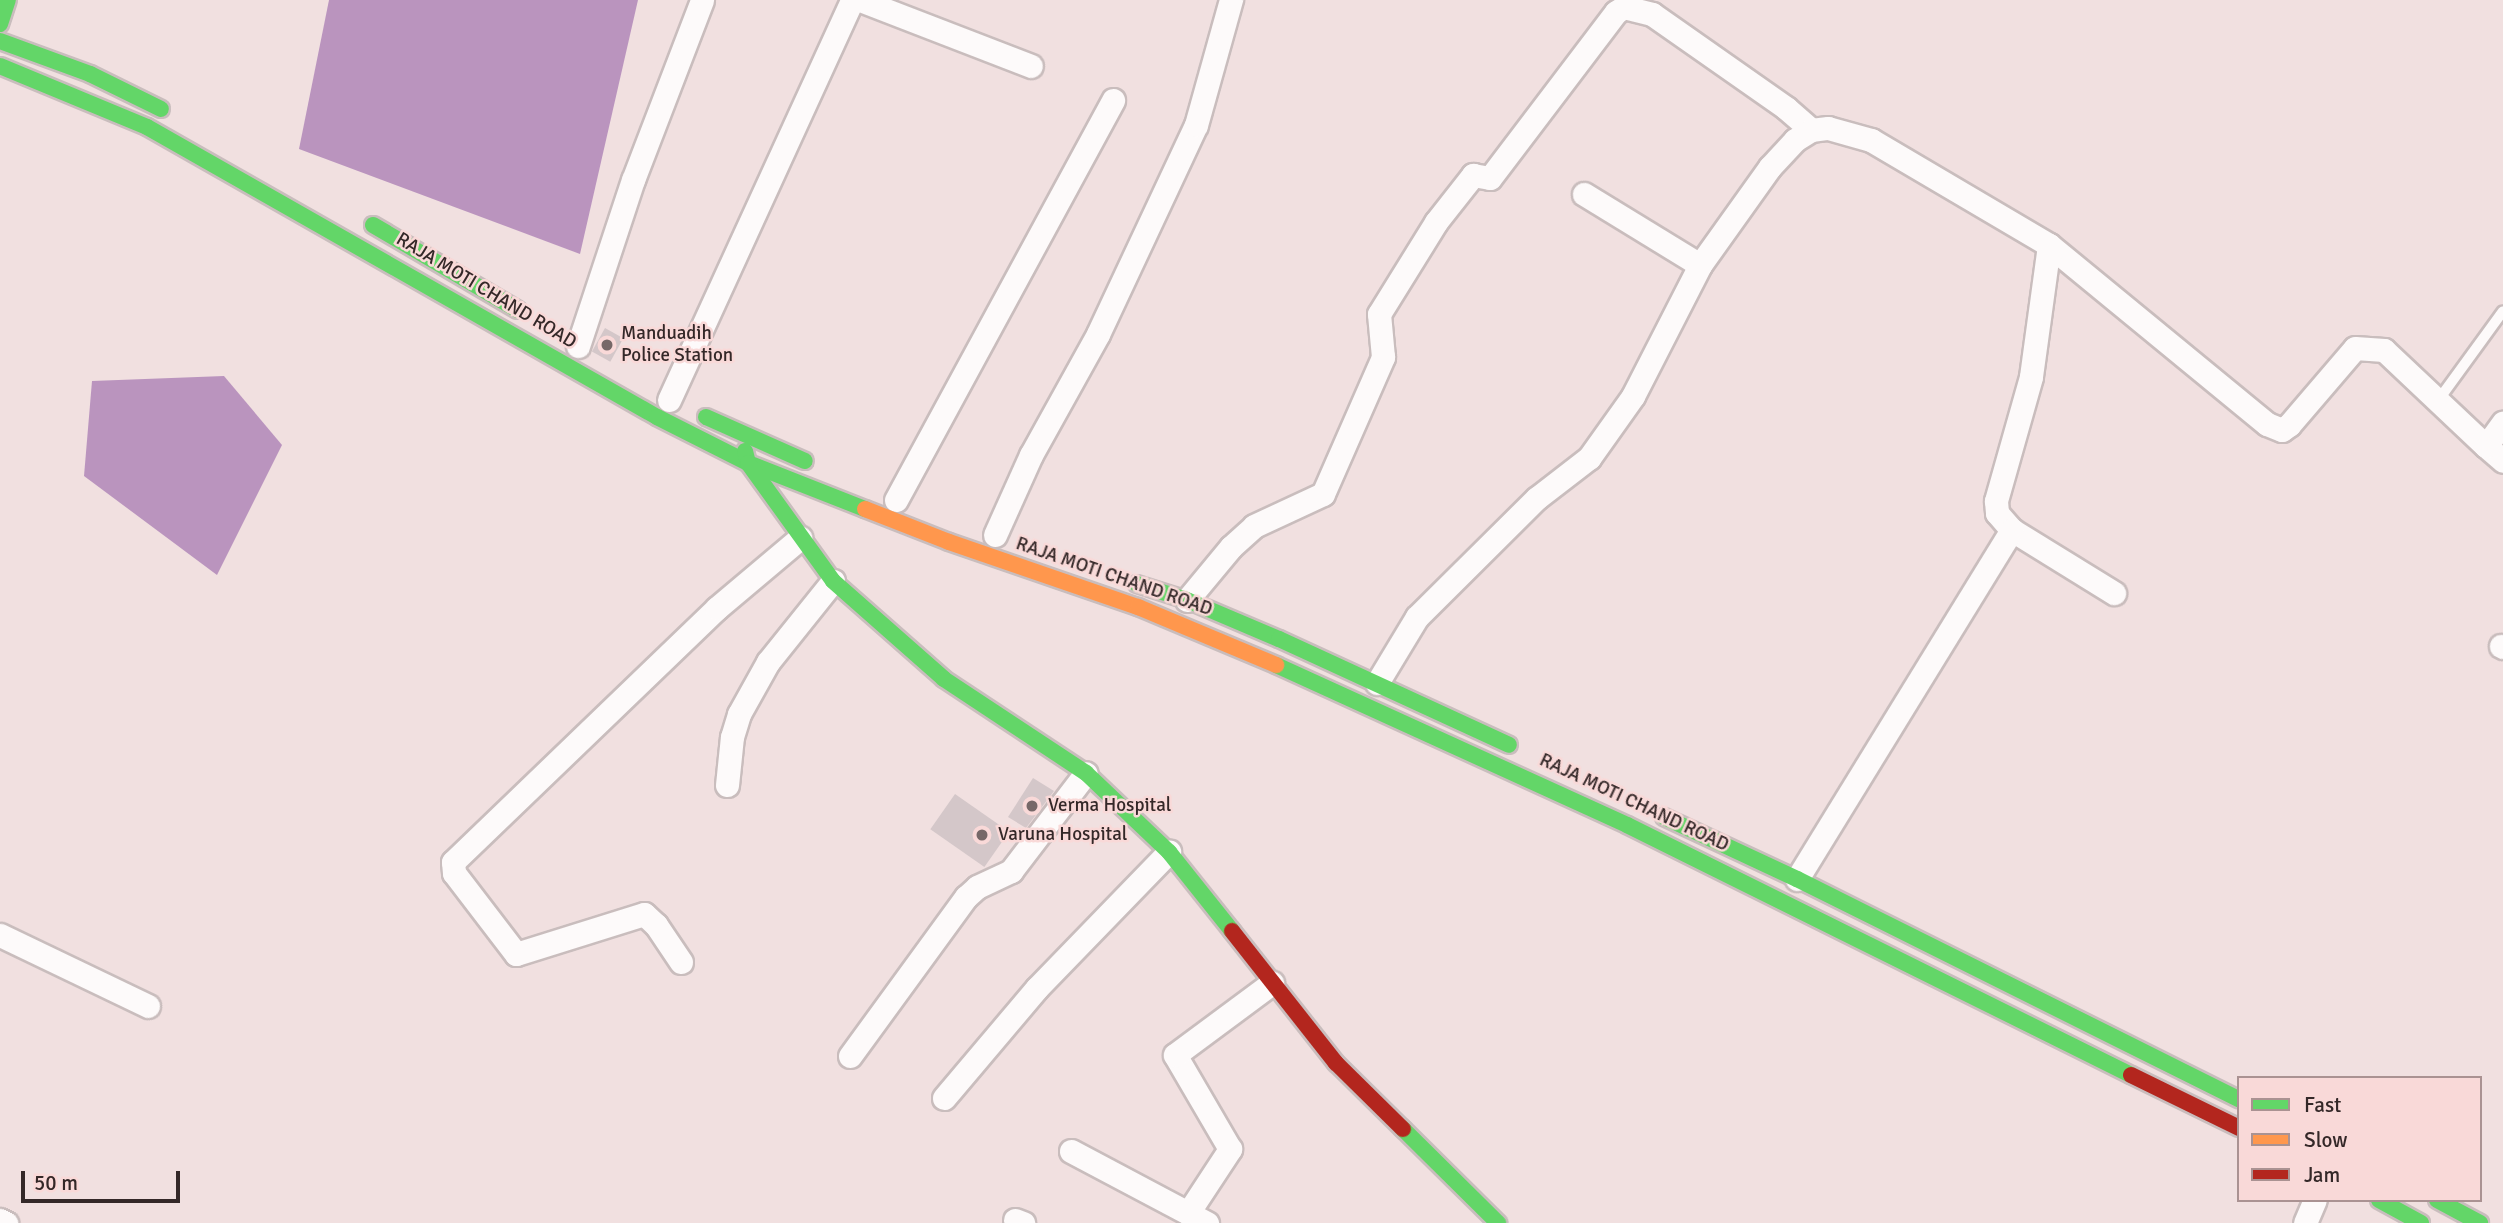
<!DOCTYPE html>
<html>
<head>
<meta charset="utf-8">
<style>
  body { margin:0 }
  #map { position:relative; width:2503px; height:1223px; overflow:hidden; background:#f1e0e0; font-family:Signika,sans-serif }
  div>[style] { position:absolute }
  .water>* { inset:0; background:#ba94be }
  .building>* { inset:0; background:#d4c7c9; transform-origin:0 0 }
  .roads { filter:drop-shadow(2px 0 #c9bdbd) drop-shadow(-2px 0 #c9bdbd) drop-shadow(0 2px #c9bdbd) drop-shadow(0 -2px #c9bdbd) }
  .lane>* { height:10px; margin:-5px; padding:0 5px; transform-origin:5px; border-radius:5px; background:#fdfafa }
  .street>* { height:23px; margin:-11.5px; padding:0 11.5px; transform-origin:11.5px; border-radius:11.5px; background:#fdfafa }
  .fast>* { height:16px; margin:-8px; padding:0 8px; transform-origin:8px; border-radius:8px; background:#63d668 }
  .slow>* { height:16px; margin:-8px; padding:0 8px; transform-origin:8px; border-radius:8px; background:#ff974d }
  .jam>* { height:16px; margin:-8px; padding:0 8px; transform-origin:8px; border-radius:8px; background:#b3261e }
  .dots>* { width:19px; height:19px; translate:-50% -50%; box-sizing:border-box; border:4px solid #f9d9d8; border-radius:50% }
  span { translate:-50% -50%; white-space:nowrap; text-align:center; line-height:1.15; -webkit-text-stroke:5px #f9d9d8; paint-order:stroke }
  .street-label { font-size:19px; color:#342828 }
  .poi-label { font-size:19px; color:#342828 }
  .left { translate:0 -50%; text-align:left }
  .legend { position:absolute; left:2237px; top:1076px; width:245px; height:126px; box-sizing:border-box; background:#f9d9d8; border:2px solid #aa9292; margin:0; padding:9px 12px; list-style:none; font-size:21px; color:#342828 }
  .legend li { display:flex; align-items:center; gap:14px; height:35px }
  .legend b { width:35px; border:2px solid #aa9292 }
  .scale { position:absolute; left:21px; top:1171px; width:159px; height:32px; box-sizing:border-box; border:4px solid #342828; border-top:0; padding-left:9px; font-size:21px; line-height:24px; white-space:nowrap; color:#342828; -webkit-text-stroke:5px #f9d9d8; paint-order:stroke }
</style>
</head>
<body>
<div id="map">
  <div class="water">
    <i style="clip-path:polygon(329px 0,638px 0,580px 254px,299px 149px)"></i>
    <i style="clip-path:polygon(224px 376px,282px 445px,217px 575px,84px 476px,92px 381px)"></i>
  </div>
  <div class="building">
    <i style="left:605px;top:328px;width:21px;height:27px;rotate:29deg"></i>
    <i style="clip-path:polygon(1033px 778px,1054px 791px,1026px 828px,1008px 817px)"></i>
    <i style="left:955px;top:794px;width:66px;height:43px;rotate:35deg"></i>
  </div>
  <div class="roads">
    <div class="lane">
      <i style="left:2437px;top:402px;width:112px;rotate:-54deg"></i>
    </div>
    <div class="street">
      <i style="left:860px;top:0;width:183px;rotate:21.1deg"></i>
      <i style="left:1584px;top:194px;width:136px;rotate:31.5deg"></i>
      <i style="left:2049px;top:245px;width:133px;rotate:97.8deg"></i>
      <i style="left:2031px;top:377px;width:129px;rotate:105.8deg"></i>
      <i style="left:1996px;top:501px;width:12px;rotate:85deg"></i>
      <i style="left:1997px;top:513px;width:23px;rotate:49deg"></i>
      <i style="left:2012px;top:530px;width:120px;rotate:31.7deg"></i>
      <i style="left:578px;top:346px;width:175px;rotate:-71.7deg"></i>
      <i style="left:633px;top:180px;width:193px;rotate:-69deg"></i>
      <i style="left:669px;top:400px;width:440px;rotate:-65.4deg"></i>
      <i style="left:2486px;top:446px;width:23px;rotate:41deg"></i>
      <i style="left:896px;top:500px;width:455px;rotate:-61.5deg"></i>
      <i style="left:995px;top:535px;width:88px;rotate:-65.8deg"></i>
      <i style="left:1031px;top:455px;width:138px;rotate:-61deg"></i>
      <i style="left:1098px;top:334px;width:231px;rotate:-64.9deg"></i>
      <i style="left:1196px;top:125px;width:130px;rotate:-74.4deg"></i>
      <i style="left:1187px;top:600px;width:69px;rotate:-50.3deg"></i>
      <i style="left:1231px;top:547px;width:31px;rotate:-42deg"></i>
      <i style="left:1254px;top:526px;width:76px;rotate:-24.9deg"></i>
      <i style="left:1323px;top:494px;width:150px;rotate:-66.3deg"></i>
      <i style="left:1383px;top:357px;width:43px;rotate:-95.3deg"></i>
      <i style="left:1379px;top:314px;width:108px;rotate:-58.2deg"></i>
      <i style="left:1436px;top:222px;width:60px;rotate:-51.8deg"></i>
      <i style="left:1473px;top:175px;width:17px;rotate:10deg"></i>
      <i style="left:1490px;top:178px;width:208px;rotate:-52.8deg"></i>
      <i style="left:1616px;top:12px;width:9px;rotate:-32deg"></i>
      <i style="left:1624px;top:7px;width:29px;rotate:14deg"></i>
      <i style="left:1652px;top:14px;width:164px;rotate:35deg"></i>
      <i style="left:1786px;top:108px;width:33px;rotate:41deg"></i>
      <i style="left:2501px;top:646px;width:2px;rotate:27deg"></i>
      <i style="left:1377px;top:683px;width:77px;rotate:-58.8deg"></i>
      <i style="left:1417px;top:617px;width:169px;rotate:-44.8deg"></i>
      <i style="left:1537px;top:498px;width:66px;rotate:-37.6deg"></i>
      <i style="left:1589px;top:458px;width:76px;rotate:-54.6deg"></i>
      <i style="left:1633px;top:396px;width:147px;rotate:-62.9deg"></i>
      <i style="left:1700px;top:265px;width:120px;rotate:-54.5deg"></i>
      <i style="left:1770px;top:167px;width:37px;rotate:-47deg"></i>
      <i style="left:1795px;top:140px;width:19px;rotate:-32deg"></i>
      <i style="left:1811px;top:130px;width:17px;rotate:-7deg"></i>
      <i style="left:1828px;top:128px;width:45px;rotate:15.6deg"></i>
      <i style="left:1871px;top:140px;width:207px;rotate:30.5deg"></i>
      <i style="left:2049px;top:245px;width:282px;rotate:39.4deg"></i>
      <i style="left:2267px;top:424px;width:16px;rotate:22deg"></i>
      <i style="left:2282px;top:430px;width:9px;rotate:-36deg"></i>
      <i style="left:2289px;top:425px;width:101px;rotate:-49.4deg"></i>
      <i style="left:2355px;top:348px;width:29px;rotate:4deg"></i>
      <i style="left:2384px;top:350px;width:140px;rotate:43.3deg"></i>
      <i style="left:2486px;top:446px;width:29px;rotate:-54deg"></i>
      <i style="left:727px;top:785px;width:48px;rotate:-84.1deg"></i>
      <i style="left:732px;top:737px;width:24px;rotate:-73deg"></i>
      <i style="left:739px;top:714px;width:60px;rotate:-60.9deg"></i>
      <i style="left:768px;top:662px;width:104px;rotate:-51.3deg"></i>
      <i style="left:1797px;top:879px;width:410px;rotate:-58.4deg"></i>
      <i style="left:0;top:935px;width:164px;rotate:25.6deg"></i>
      <i style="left:681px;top:962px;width:45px;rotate:-124deg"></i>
      <i style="left:656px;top:925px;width:16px;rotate:-137deg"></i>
      <i style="left:644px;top:914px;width:134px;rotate:162.6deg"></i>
      <i style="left:516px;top:954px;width:102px;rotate:-127.4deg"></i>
      <i style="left:454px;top:873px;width:11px;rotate:-95deg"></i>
      <i style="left:453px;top:862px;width:366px;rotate:-43.9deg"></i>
      <i style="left:717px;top:608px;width:109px;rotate:-40.1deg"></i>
      <i style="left:850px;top:1056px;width:197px;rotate:-53.9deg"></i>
      <i style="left:966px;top:897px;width:15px;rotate:-42deg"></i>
      <i style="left:977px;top:887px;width:38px;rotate:-25deg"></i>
      <i style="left:1011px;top:871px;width:123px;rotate:-52.6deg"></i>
      <i style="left:944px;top:1098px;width:144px;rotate:-49.8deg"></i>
      <i style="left:1037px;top:988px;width:190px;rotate:-45.9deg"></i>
      <i style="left:1071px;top:1151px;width:154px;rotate:27.9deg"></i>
      <i style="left:1188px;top:1213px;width:77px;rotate:-56.7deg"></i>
      <i style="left:1230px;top:1149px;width:109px;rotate:-120.3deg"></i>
      <i style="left:1175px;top:1055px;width:121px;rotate:-36.6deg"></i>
      <i style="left:0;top:1220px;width:7px;rotate:27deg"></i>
      <i style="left:1015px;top:1220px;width:9px;rotate:21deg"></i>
      <i style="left:2305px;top:1223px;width:25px;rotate:-67deg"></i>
    </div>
    <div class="fast">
      <i style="left:0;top:24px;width:25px;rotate:-72deg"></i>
      <i style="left:0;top:41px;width:96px;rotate:20.1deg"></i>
      <i style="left:90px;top:74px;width:79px;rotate:26.2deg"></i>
      <i style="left:0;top:66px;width:159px;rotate:22.5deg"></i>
      <i style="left:147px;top:127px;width:587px;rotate:29.62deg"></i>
      <i style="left:657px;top:417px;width:102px;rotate:26.8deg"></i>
      <i style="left:748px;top:463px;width:126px;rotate:21.5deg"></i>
      <i style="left:373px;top:225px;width:168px;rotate:30.4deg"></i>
      <i style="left:706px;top:417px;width:108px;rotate:24deg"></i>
      <i style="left:745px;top:451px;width:12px;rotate:76deg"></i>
      <i style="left:748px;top:463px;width:145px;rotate:54.2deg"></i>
      <i style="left:833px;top:581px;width:148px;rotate:41.4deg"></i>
      <i style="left:944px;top:679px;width:170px;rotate:33.5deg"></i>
      <i style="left:1086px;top:773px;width:115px;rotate:43.6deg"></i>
      <i style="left:1169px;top:852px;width:101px;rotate:51.4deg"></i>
      <i style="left:1137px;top:584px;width:52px;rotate:17.7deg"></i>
      <i style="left:1187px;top:600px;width:100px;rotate:23deg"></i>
      <i style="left:1279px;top:639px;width:253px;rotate:24.7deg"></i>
      <i style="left:1276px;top:665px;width:386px;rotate:24.5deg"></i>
      <i style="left:1627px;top:825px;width:563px;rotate:26.38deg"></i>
      <i style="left:1664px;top:817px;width:147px;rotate:25deg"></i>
      <i style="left:1797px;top:879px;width:494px;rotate:26.5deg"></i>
      <i style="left:1403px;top:1129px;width:134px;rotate:44.7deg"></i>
      <i style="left:2379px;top:1200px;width:48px;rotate:28.7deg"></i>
      <i style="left:2437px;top:1200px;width:49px;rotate:28.1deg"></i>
    </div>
    <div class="slow">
      <i style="left:865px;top:509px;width:90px;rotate:21.4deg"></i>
      <i style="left:949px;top:542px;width:200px;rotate:19deg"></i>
      <i style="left:1138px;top:607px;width:150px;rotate:22.8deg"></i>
    </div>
    <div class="jam">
      <i style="left:1232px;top:931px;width:168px;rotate:51.8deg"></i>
      <i style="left:1336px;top:1063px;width:94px;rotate:44.6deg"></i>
      <i style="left:2131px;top:1075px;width:120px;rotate:26.1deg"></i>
    </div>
  </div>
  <div class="dots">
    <i style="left:607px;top:345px;background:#766868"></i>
    <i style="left:1032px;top:806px;background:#766868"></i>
    <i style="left:982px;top:835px;background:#766868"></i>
  </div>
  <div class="street-label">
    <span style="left:486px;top:291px;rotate:31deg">RAJA MOTI CHAND ROAD</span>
    <span style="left:1114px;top:577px;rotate:19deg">RAJA MOTI CHAND ROAD</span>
    <span style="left:1634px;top:803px;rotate:25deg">RAJA MOTI CHAND ROAD</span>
  </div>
  <div class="poi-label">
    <span class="left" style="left:621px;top:345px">Manduadih<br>Police Station</span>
    <span class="left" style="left:1048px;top:806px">Verma Hospital</span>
    <span class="left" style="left:998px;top:835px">Varuna Hospital</span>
  </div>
  <ul class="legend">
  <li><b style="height:9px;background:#63d668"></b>Fast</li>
  <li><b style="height:9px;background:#ff974d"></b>Slow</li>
  <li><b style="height:9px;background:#b3261e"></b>Jam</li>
  </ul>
  <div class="scale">50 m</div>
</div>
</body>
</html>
